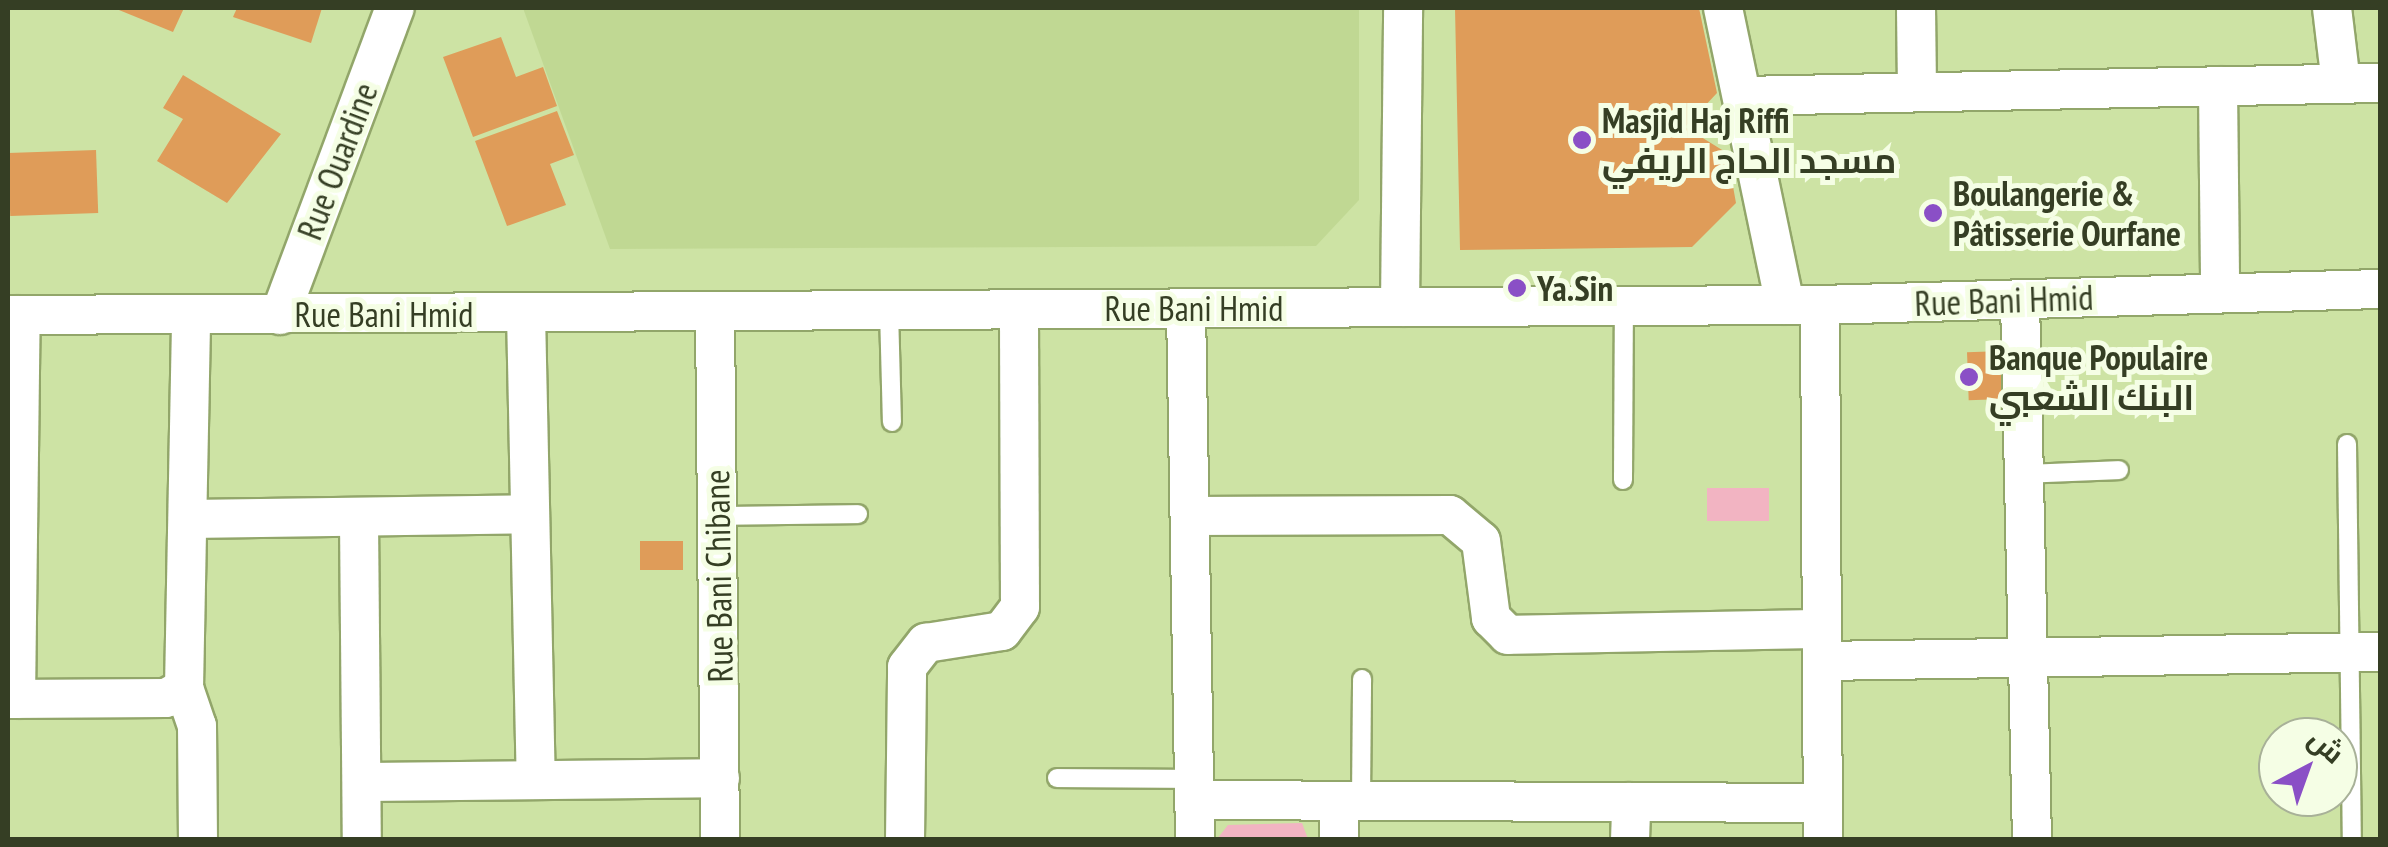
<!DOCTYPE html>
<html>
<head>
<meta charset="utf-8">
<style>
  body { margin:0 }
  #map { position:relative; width:2388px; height:847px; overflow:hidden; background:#cde3a4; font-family:"PT Sans Narrow",Cairo,sans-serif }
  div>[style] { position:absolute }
  .built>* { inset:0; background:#c0d893 }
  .green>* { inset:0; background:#f2b4c2; transform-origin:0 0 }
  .building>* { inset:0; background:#df9c59; transform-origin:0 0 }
  .roads { filter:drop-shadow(2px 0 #92a66a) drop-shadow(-2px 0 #92a66a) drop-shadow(0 2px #92a66a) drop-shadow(0 -2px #92a66a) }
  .lane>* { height:18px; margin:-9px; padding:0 9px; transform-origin:9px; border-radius:9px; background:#fff }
  .street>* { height:38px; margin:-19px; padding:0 19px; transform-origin:19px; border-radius:19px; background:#fff }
  .dots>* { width:28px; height:28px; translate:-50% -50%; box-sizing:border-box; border:5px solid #f5fee5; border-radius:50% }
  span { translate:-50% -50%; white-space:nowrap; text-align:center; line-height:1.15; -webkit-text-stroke:10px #f5fee5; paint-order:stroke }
  .poi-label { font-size:35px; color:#353e24; font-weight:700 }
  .left { translate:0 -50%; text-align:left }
  .street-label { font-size:35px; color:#353e24 }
  .frame { position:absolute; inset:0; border:10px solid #353e24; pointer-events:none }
  .north { position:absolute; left:2258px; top:717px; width:100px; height:100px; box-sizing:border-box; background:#f5fee5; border:2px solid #a8b198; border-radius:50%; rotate:41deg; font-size:28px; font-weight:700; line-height:40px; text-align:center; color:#353e24 }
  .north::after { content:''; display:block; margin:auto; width:35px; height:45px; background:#8a4fc6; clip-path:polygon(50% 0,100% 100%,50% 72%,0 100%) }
</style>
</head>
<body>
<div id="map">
  <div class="built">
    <i style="clip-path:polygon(523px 8px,1359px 8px,1359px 200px,1316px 246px,610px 249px)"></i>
  </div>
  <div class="green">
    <i style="left:1707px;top:488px;width:62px;height:33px"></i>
    <i style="clip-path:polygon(1302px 823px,1308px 839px,1217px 839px,1228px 825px)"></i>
  </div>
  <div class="building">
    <i style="clip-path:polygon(114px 8px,184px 8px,173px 32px)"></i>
    <i style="clip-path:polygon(237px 8px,322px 8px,311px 43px,233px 17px)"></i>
    <i style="clip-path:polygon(1455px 8px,1699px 8px,1717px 93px,1685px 127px,1727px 153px,1736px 203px,1692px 247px,1460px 250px)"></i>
    <i style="clip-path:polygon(501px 37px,516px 77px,543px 67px,557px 106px,473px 137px,443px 57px)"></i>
    <i style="clip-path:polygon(183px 75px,281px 134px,227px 203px,157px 161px,183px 119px,163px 108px)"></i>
    <i style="clip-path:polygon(557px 111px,574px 155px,550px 164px,566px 205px,507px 226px,475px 141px)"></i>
    <i style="left:96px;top:150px;width:63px;height:88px;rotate:88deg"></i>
    <i style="left:2003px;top:351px;width:48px;height:36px;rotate:88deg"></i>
    <i style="left:683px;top:541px;width:29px;height:43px;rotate:90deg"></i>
  </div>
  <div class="roads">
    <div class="lane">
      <i style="left:889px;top:310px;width:112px;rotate:88.5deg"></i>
      <i style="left:2347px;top:444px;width:396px;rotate:89.3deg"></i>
      <i style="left:2024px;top:474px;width:95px;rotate:-2.4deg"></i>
      <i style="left:1623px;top:480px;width:174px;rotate:-89.7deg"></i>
      <i style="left:717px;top:516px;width:141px;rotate:-0.8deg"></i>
      <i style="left:1057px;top:778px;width:137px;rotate:0.4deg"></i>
      <i style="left:1361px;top:801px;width:122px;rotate:-89.5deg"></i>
    </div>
    <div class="street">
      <i style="left:1723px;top:8px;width:303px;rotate:78.2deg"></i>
      <i style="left:1916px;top:8px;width:84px;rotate:89.3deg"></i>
      <i style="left:2332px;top:8px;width:76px;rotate:83.2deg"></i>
      <i style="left:2218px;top:86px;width:207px;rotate:89.4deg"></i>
      <i style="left:1742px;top:96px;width:638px;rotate:-1.17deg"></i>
      <i style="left:2020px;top:300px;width:540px;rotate:88.73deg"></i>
      <i style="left:1820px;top:305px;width:535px;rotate:89.68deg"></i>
      <i style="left:1400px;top:307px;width:299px;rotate:-89.4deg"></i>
      <i style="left:1186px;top:308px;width:532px;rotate:89.03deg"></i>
      <i style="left:715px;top:312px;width:528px;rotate:89.46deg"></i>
      <i style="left:526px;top:313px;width:467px;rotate:88.8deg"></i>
      <i style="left:8px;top:315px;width:1812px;rotate:-0.32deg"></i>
      <i style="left:1820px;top:305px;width:560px;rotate:-1.64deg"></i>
      <i style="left:280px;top:315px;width:328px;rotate:-69.5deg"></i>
      <i style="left:1190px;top:516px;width:260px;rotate:-0.2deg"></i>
      <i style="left:1450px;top:515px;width:40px;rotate:40deg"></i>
      <i style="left:1481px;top:541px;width:78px;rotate:82.6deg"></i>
      <i style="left:1491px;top:618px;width:24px;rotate:45deg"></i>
      <i style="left:1508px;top:635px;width:314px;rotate:-1.1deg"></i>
      <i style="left:190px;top:519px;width:340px;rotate:-0.8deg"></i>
      <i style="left:359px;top:519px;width:321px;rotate:89.5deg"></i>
      <i style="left:1822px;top:661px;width:558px;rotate:-0.92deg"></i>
      <i style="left:184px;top:688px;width:40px;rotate:71.1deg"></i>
      <i style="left:197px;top:726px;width:114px;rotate:89.5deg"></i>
      <i style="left:8px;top:699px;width:158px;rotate:-0.4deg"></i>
      <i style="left:166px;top:698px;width:21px;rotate:-29deg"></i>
      <i style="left:184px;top:688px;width:373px;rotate:-88.9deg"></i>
      <i style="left:16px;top:699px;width:384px;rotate:-89.3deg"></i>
      <i style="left:362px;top:782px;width:358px;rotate:-0.6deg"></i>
      <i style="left:1194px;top:800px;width:629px;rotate:0.27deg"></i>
      <i style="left:1339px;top:801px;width:39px;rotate:90deg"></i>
      <i style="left:905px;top:840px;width:173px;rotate:-89.3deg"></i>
      <i style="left:907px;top:667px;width:31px;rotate:-52deg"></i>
      <i style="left:926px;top:643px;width:77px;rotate:-9deg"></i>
      <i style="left:1002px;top:631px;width:30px;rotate:-53deg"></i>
      <i style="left:1020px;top:607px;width:297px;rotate:-90.2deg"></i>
      <i style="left:1630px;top:840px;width:38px;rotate:-88deg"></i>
    </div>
  </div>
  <div class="dots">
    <i style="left:1582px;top:140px;background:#8a4fc6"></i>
    <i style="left:1933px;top:213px;background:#8a4fc6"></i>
    <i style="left:1517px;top:288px;background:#8a4fc6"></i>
    <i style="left:1969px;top:377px;background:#8a4fc6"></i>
  </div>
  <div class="poi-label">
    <span class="left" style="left:1602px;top:140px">Masjid Haj Riffi<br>مسجد الحاج الريفي</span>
    <span class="left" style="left:1953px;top:213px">Boulangerie &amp;<br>Pâtisserie Ourfane</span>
    <span class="left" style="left:1537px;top:288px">Ya.Sin</span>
    <span class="left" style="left:1989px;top:377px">Banque Populaire<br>البنك الشعبي</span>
  </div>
  <div class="street-label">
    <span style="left:337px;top:161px;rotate:-69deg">Rue Ouardine</span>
    <span style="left:2004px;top:300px;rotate:-2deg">Rue Bani Hmid</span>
    <span style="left:1194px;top:308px">Rue Bani Hmid</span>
    <span style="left:384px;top:314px">Rue Bani Hmid</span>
    <span style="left:718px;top:576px;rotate:-91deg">Rue Bani Chibane</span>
  </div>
  <div class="frame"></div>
  <div class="north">ش</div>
</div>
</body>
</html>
